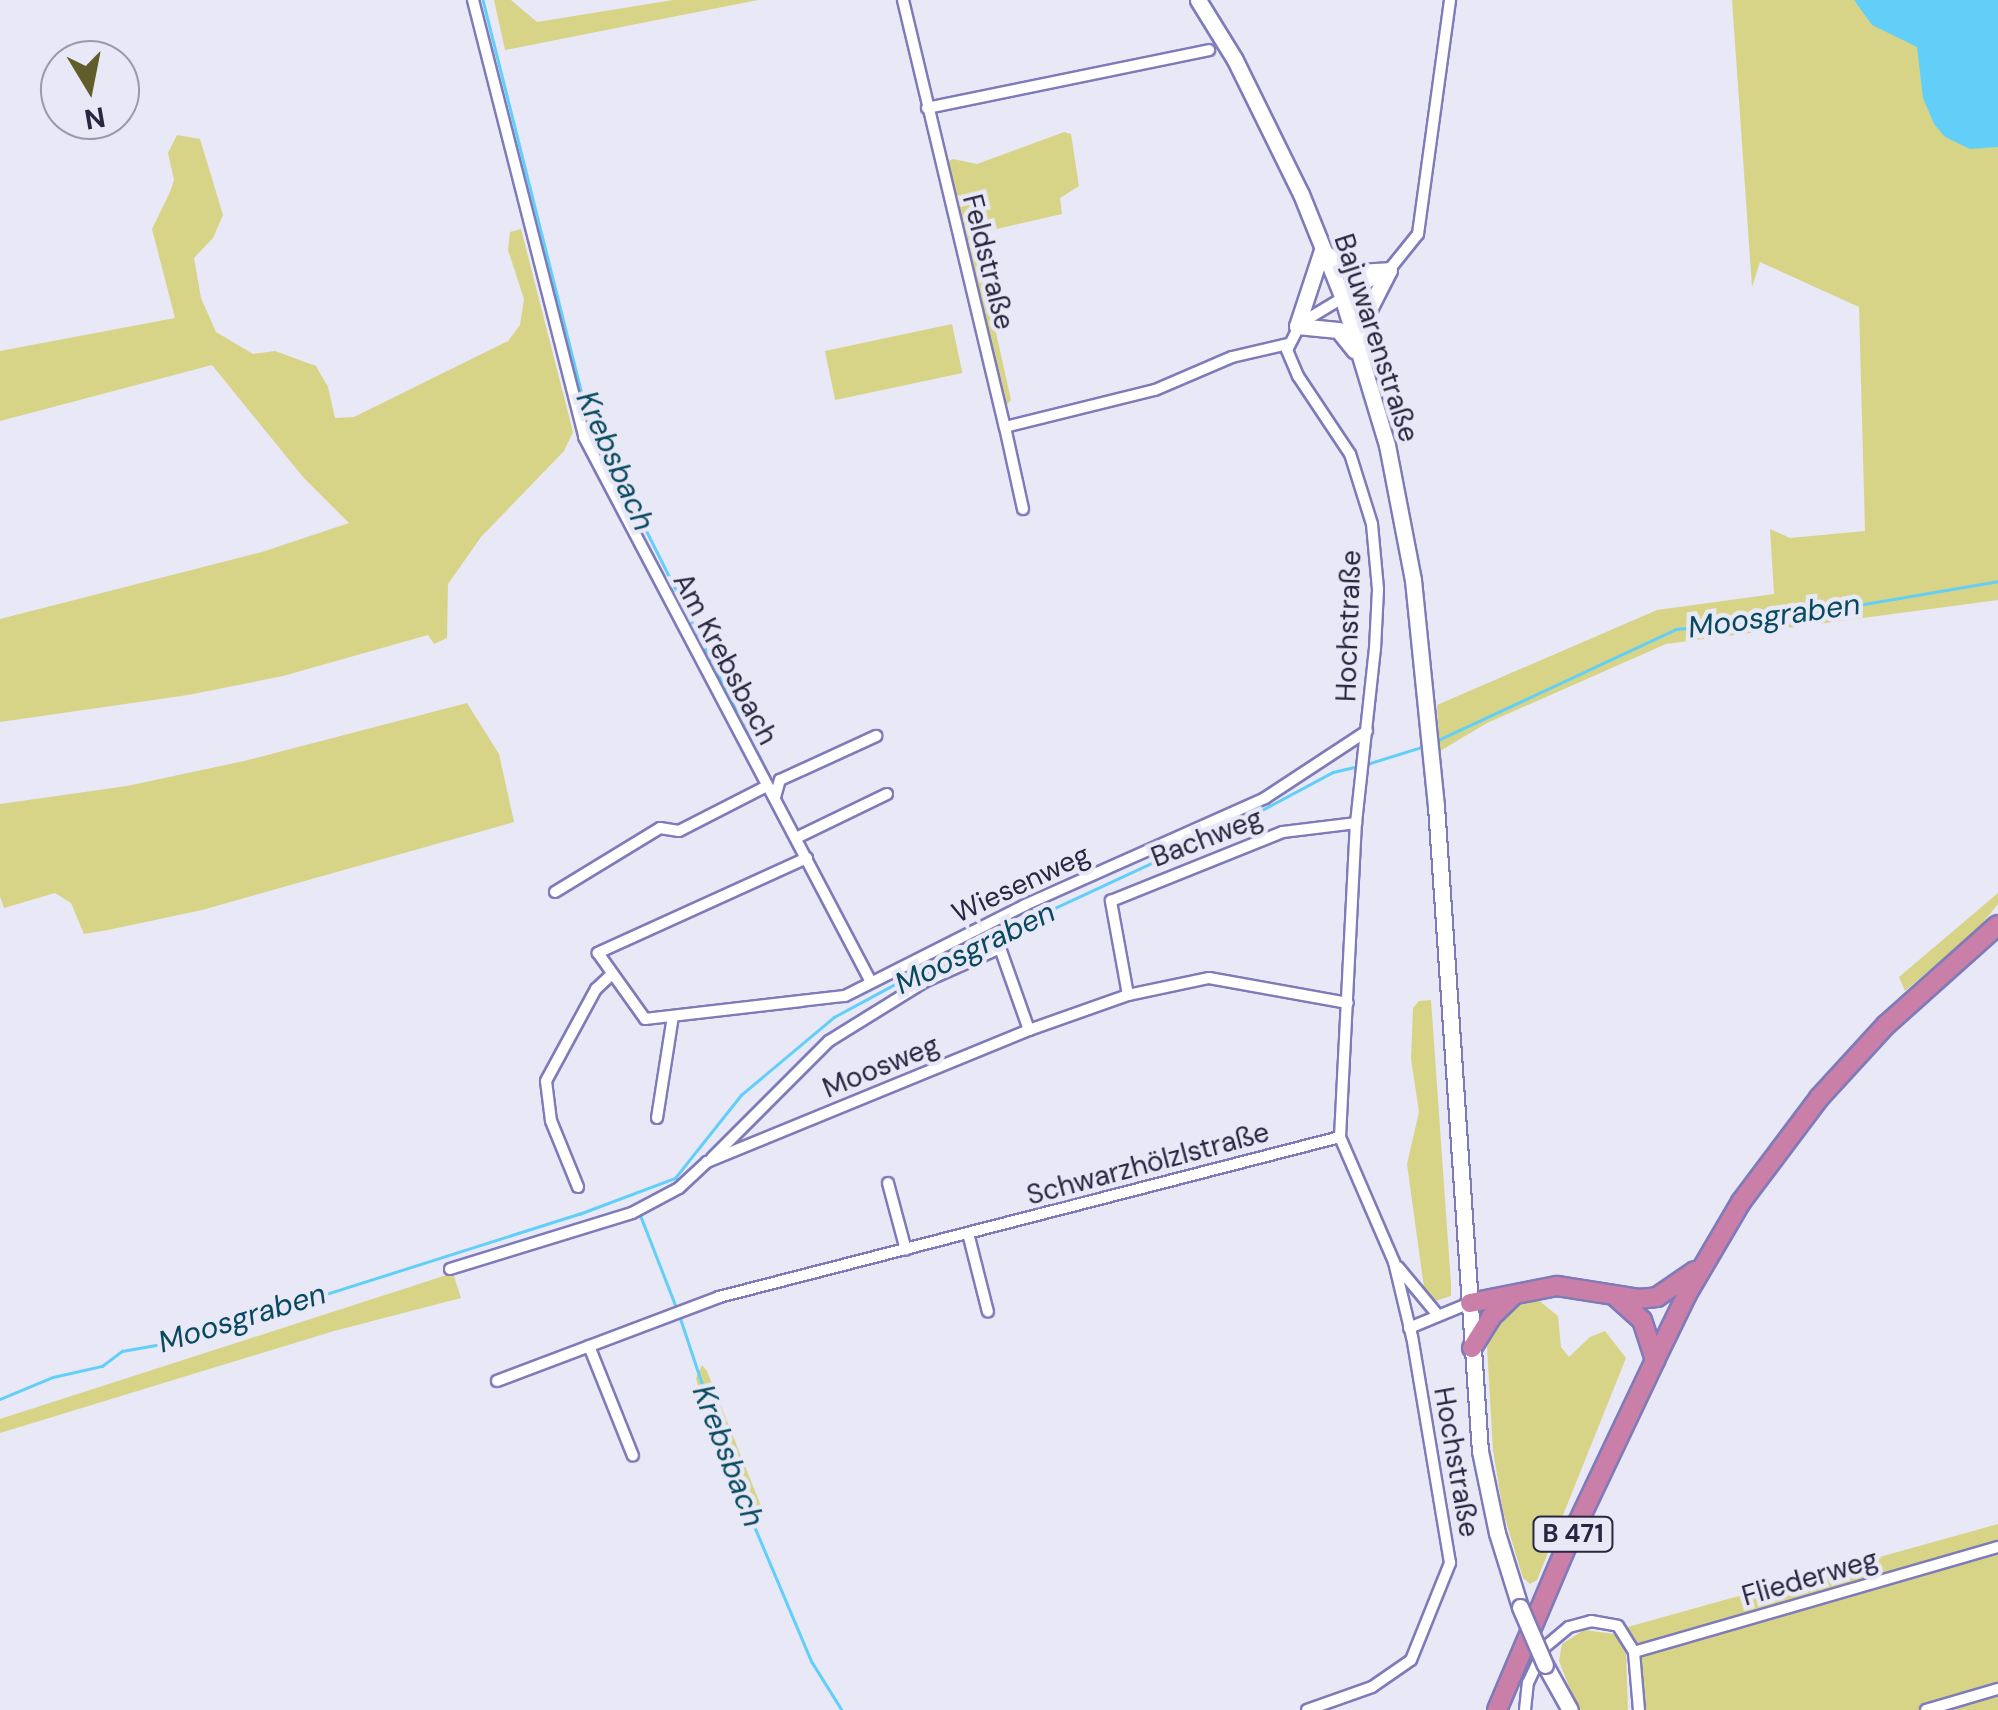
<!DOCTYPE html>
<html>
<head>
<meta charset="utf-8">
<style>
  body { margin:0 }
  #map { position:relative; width:1998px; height:1710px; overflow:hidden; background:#e8e8f6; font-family:"DM Sans",sans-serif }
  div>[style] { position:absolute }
  .green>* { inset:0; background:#d7d488; transform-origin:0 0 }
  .water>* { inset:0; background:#61cff8 }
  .stream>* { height:2.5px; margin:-1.25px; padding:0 1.25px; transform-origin:1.25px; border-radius:1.25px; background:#61cff8 }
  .roads { filter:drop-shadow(2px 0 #7f7bb9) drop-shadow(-2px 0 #7f7bb9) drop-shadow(0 2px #7f7bb9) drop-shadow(0 -2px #7f7bb9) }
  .street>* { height:10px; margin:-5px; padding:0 5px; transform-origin:5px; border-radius:5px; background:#fff }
  .secondary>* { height:15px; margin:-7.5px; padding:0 7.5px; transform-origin:7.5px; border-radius:7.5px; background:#fff }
  .highway>* { height:18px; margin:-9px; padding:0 9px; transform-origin:9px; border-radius:9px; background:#c97fa8 }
  .bridges { filter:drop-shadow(2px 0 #7f7bb9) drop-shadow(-2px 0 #7f7bb9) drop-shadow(0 2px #7f7bb9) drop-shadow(0 -2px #7f7bb9) }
  .secondary-bridge>* { height:15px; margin:-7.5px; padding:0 7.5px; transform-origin:7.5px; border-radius:7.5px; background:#fff }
  span { translate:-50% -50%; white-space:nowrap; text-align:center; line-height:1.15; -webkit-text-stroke:9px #e8e8f6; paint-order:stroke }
  .shield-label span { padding:2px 8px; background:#e8e8f6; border:2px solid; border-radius:8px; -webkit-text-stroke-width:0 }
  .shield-label { font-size:25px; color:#282640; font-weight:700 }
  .street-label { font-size:28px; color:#282640 }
  .water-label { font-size:30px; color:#074a5f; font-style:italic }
  .north { position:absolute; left:40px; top:40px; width:100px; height:100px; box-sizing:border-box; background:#e8e8f6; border:2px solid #9b9aad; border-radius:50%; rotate:170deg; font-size:28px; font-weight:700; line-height:40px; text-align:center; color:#282640 }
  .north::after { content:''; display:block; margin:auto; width:35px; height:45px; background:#605d2a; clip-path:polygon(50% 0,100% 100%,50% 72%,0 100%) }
</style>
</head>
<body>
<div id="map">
  <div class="green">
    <i style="clip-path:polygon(494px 0,511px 0,537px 22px,673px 0,758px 0,505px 50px)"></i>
    <i style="clip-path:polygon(1732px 0,1998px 0,1998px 600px,1666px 644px,1487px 723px,1440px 751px,1437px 705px,1657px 610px,1774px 594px,1770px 529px,1790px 538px,1865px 531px,1859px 307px,1760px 262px,1752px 287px)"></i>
    <i style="clip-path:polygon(1064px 132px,1071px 134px,1079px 186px,1060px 198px,1062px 214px,992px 230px,983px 234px,978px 252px,1011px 400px,1005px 407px,944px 163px,953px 159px,977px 164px)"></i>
    <i style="clip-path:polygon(177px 135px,200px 139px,223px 215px,213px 238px,194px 258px,201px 298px,216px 332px,253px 354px,275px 351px,316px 366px,328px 387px,335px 418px,354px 417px,508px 341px,520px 325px,524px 299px,508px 250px,510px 232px,521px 229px,573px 432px,564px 451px,481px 537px,448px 584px,447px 638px,434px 644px,428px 635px,283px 676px,188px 695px,0 722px,0 619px,262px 552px,349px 523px,303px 477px,212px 365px,0 421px,0 351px,175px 318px,152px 229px,170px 192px,174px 180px,168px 153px)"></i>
    <i style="left:952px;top:324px;width:50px;height:130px;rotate:78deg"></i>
    <i style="clip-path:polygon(467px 703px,499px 754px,514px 822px,202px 910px,108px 930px,84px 934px,71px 903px,55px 893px,4px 908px,0 896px,0 804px,127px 786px,244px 761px)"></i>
    <i style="clip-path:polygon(1998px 893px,1998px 904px,1978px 929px,1905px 991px,1899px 977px)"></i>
    <i style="clip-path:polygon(1431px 1000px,1451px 1284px,1451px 1296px,1432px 1302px,1425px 1295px,1407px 1164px,1419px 1112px,1411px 1059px,1413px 1008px,1419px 1001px)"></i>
    <i style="clip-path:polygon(453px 1273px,461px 1298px,334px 1331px,0 1433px,0 1419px)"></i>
    <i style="clip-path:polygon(1537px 1299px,1558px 1316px,1561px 1347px,1569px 1357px,1590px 1337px,1605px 1331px,1626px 1358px,1537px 1580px,1530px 1584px,1523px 1578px,1503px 1512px,1493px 1450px,1487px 1347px,1495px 1321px,1510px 1308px)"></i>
    <i style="clip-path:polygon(702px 1365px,707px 1371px,765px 1516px,754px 1516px,734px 1466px,709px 1432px,696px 1378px)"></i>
    <i style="clip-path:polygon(1998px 1524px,1998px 1543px,1635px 1647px,1624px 1628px)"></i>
    <i style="clip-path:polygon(1998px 1552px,1998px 1710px,1642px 1710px,1638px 1657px,1645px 1653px)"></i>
    <i style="clip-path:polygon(1584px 1630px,1615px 1634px,1626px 1654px,1628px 1710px,1580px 1710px,1575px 1702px,1559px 1661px,1562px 1644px)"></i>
  </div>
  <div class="water">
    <i style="clip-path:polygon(1854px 0,1998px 0,1998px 147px,1970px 149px,1945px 137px,1934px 124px,1923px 98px,1917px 47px,1872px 25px)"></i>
  </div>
  <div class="stream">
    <i style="left:483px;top:0;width:423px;rotate:75.9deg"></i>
    <i style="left:586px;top:410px;width:419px;rotate:63.4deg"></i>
    <i style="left:1434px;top:742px;width:267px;rotate:-25deg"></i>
    <i style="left:1676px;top:629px;width:95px;rotate:-5.4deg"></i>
    <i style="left:1771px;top:620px;width:230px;rotate:-9.7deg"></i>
    <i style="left:1367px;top:764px;width:58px;rotate:-17.2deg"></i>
    <i style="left:640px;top:1214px;width:102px;rotate:68.7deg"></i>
    <i style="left:680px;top:1317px;width:164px;rotate:71.6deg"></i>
    <i style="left:732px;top:1473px;width:205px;rotate:67.1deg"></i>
    <i style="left:812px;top:1662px;width:57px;rotate:58deg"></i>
    <i style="left:0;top:1399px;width:57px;rotate:-22.5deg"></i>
    <i style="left:53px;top:1377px;width:50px;rotate:-12.7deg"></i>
    <i style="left:102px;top:1366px;width:25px;rotate:-37deg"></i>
    <i style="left:122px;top:1351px;width:57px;rotate:-10.1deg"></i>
    <i style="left:178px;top:1341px;width:421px;rotate:-17.6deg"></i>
    <i style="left:579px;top:1214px;width:103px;rotate:-20.6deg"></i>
    <i style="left:675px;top:1178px;width:106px;rotate:-51.5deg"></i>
    <i style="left:741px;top:1095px;width:121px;rotate:-40deg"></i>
    <i style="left:834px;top:1017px;width:97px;rotate:-28.4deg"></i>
    <i style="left:919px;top:971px;width:347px;rotate:-24.9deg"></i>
    <i style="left:1234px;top:825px;width:112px;rotate:-28.2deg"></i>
    <i style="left:1333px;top:772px;width:28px;rotate:-13deg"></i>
  </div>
  <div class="roads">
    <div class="street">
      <i style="left:473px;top:0;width:451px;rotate:75.7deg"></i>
      <i style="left:584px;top:437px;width:616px;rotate:62.23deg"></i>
      <i style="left:903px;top:0;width:439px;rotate:76.6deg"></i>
      <i style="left:927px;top:108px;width:288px;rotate:-11.6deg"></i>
      <i style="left:1023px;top:509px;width:84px;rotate:-102.4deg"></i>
      <i style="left:1005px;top:427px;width:154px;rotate:-13.9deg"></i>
      <i style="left:1155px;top:390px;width:84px;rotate:-23.2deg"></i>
      <i style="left:1232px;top:357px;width:57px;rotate:-13.1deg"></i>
      <i style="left:775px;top:797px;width:18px;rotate:-74deg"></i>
      <i style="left:780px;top:780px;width:106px;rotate:-24.6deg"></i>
      <i style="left:796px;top:838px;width:101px;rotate:-25.8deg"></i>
      <i style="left:807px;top:858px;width:230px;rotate:155.6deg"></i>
      <i style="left:598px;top:953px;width:81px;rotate:54.5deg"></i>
      <i style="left:645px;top:1019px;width:201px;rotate:-6.6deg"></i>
      <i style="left:845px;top:996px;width:202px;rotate:-26.8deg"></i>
      <i style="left:1025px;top:905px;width:263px;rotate:-24deg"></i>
      <i style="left:1265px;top:798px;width:122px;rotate:-33.3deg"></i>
      <i style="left:555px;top:892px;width:123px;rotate:-31.4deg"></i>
      <i style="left:660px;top:828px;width:19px;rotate:9deg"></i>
      <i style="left:679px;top:831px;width:99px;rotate:-27.1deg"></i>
      <i style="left:1128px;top:995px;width:96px;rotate:-100.3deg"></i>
      <i style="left:1111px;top:901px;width:185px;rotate:-21.9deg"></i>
      <i style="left:1283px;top:832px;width:74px;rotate:-7deg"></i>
      <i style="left:657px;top:1118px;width:103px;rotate:-81.1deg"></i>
      <i style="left:712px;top:1158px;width:165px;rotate:-45deg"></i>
      <i style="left:829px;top:1041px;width:112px;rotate:-31.8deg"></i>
      <i style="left:924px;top:982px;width:83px;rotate:-24.1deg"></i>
      <i style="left:1000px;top:948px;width:87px;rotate:70.5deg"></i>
      <i style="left:888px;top:1183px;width:69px;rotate:75deg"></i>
      <i style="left:578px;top:1187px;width:71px;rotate:-112.2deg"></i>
      <i style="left:551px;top:1121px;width:40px;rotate:-97.1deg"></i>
      <i style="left:546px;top:1081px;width:105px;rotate:-61.5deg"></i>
      <i style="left:596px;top:989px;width:22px;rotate:-43deg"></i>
      <i style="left:968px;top:1233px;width:81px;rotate:75.8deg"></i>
      <i style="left:1398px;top:1267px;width:61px;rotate:50.3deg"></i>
      <i style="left:450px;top:1269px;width:190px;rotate:-17.1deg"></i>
      <i style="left:632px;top:1213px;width:53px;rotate:-28deg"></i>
      <i style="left:679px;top:1188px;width:38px;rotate:-43deg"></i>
      <i style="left:707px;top:1162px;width:348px;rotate:-22.3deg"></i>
      <i style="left:1029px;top:1030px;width:105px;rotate:-19.5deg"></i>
      <i style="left:1128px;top:995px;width:83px;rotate:-11.9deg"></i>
      <i style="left:1209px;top:978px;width:141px;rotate:10.2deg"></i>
      <i style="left:1409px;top:1328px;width:66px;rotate:-22.3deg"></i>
      <i style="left:589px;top:1346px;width:118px;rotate:68.2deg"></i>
      <i style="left:497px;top:1381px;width:237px;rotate:-20.7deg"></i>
      <i style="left:719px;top:1297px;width:641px;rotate:-14.45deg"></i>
      <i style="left:1634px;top:1652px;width:379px;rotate:-16.1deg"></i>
      <i style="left:1307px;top:1710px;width:69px;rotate:-19.5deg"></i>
      <i style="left:1372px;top:1687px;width:47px;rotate:-34.7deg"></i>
      <i style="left:1411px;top:1660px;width:105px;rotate:-68.1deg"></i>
      <i style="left:1450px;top:1563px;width:229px;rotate:-99.5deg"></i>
      <i style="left:1412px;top:1337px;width:77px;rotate:-103.5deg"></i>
      <i style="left:1394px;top:1262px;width:136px;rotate:-113.4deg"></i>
      <i style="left:1340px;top:1137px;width:314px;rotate:-87.1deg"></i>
      <i style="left:1356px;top:823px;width:175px;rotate:-83.8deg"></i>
      <i style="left:1375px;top:649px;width:60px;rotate:-87.1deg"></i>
      <i style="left:1378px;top:589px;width:65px;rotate:-95.3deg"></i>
      <i style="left:1372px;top:524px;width:73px;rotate:-107.4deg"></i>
      <i style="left:1350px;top:454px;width:94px;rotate:-123.7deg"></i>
      <i style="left:1298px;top:376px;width:28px;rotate:-113deg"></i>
      <i style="left:1287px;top:350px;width:30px;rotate:-63deg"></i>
      <i style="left:1301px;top:323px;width:103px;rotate:-31.1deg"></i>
      <i style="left:1389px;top:270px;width:46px;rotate:-51.1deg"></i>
      <i style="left:1418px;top:234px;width:236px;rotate:-82.2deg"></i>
      <i style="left:1525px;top:1710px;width:27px;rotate:-84deg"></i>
      <i style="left:1528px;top:1683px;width:40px;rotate:-65deg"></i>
      <i style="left:1545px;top:1647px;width:31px;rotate:-40deg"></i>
      <i style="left:1569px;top:1627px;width:23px;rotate:-15deg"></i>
      <i style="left:1591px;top:1621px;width:27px;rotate:10deg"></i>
      <i style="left:1618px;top:1626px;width:31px;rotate:58deg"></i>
      <i style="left:1634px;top:1652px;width:58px;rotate:85.1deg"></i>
      <i style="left:1926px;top:1710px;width:75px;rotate:-16.3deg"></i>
    </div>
    <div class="secondary">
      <i style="left:1198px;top:0;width:70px;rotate:58.3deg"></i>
      <i style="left:1235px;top:60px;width:149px;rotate:63.8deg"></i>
      <i style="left:1301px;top:194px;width:110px;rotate:68.1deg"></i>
      <i style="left:1342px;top:296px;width:156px;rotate:73.2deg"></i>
      <i style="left:1387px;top:445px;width:137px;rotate:79.1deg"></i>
      <i style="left:1413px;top:580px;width:227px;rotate:84.2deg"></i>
      <i style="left:1436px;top:806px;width:646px;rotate:86.1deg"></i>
      <i style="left:1480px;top:1451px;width:84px;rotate:78.3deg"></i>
      <i style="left:1497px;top:1533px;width:77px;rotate:72.7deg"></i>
      <i style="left:1322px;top:250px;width:80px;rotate:108.2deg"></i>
      <i style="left:1297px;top:326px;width:41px;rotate:5.6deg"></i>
      <i style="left:1338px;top:330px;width:26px;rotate:51deg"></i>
      <i style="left:1328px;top:255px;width:16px;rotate:45deg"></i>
      <i style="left:1339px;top:266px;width:18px;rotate:19deg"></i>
      <i style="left:1356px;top:272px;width:33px;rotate:-3deg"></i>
      <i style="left:1362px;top:352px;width:41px;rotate:-81.7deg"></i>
      <i style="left:1368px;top:311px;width:46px;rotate:-62.9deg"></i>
      <i style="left:1545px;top:1665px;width:51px;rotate:60.9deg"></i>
    </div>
    <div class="highway">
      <i style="left:1615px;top:1296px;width:36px;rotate:42deg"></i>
      <i style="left:1642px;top:1320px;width:42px;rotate:72deg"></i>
      <i style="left:1470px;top:1303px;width:89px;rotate:-11.1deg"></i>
      <i style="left:1557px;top:1286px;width:83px;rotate:9deg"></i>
      <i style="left:1639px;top:1299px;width:18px;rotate:-6deg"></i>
      <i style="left:1657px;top:1297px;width:46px;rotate:-34.4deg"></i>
      <i style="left:1472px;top:1348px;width:36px;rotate:-58deg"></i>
      <i style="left:1491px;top:1317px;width:29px;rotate:-44deg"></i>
      <i style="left:1497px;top:1710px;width:172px;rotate:-67deg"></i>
      <i style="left:1564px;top:1552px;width:212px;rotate:-64.6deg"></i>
      <i style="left:1655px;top:1360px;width:73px;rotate:-64.1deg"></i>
      <i style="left:1687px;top:1294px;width:107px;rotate:-59.6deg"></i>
      <i style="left:1741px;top:1202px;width:130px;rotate:-53.1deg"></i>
      <i style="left:1819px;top:1098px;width:99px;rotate:-47.5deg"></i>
      <i style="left:1886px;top:1025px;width:150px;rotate:-41.8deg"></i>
    </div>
  </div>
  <div class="bridges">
    <div class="secondary-bridge">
      <i style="left:1520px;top:1607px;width:63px;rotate:66.7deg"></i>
    </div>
  </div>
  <div class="shield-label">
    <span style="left:1573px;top:1534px">B 471</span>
  </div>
  <div class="street-label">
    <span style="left:988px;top:262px;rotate:76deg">Feldstraße</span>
    <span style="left:1376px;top:338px;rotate:72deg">Bajuwarenstraße</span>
    <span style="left:1349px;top:626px;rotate:-88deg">Hochstraße</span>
    <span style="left:725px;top:659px;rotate:62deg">Am Krebsbach</span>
    <span style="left:1207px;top:838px;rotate:-21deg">Bachweg</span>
    <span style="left:1021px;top:884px;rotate:-25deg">Wiesenweg</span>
    <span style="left:881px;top:1067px;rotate:-22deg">Moosweg</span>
    <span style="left:1148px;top:1164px;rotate:-15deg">Schwarzhölzlstraße</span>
    <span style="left:1456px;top:1462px;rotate:80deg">Hochstraße</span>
    <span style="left:1810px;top:1578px;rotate:-16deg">Fliederweg</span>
  </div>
  <div class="water-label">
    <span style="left:615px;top:461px;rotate:66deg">Krebsbach</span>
    <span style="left:1774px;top:616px;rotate:-8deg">Moosgraben</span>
    <span style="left:975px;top:948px;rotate:-26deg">Moosgraben</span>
    <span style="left:242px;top:1318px;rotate:-17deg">Moosgraben</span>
    <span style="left:728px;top:1456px;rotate:69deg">Krebsbach</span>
  </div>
  <div class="north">N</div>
</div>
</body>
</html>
